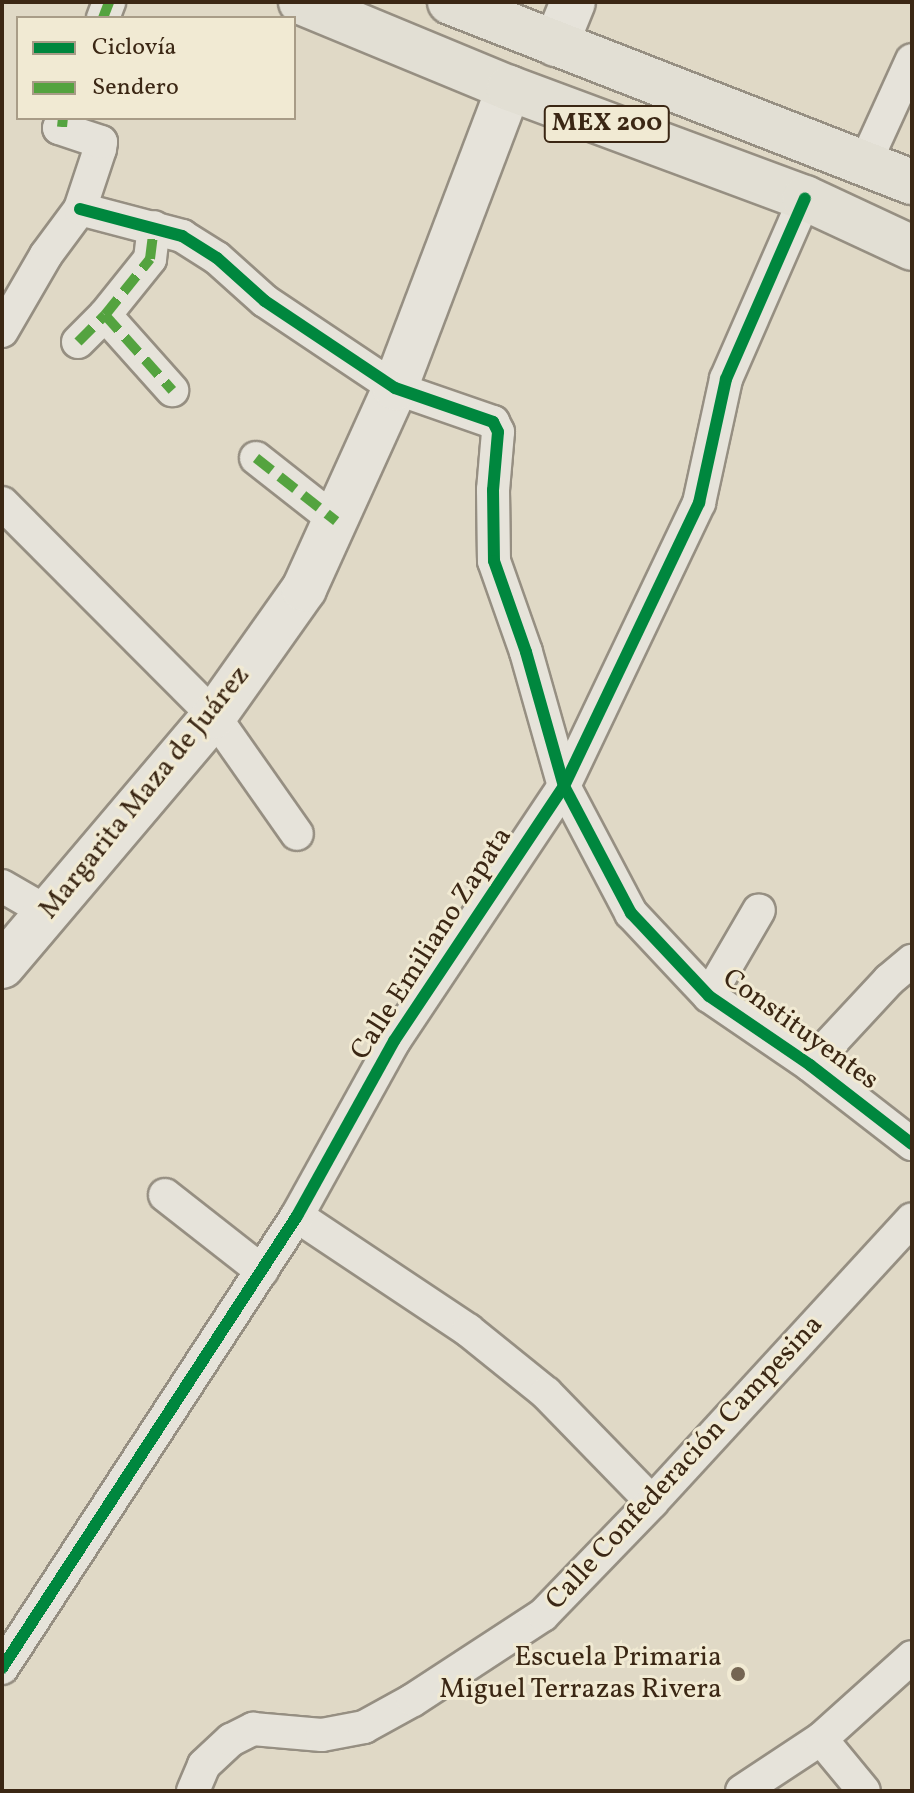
<!DOCTYPE html>
<html>
<head>
<meta charset="utf-8">
<style>
  body { margin:0 }
  #map { position:relative; width:914px; height:1793px; overflow:hidden; background:#e0d9c6; font-family:Vollkorn,serif }
  div>[style] { position:absolute }
  .roads { filter:drop-shadow(2px 0 #968f82) drop-shadow(-2px 0 #968f82) drop-shadow(0 2px #968f82) drop-shadow(0 -2px #968f82) }
  .street>* { height:32px; margin:-16px; padding:0 16px; transform-origin:16px; border-radius:16px; background:#e6e3da }
  .secondary>* { height:44px; margin:-22px; padding:0 22px; transform-origin:22px; border-radius:22px; background:#e6e3da }
  .primary>* { height:44px; margin:-22px; padding:0 22px; transform-origin:22px; border-radius:22px; background:#e2dfd4 }
  .quiet>* { height:10px; margin-top:-5px; transform-origin:0; background:repeating-linear-gradient(90deg,#54a33f 0 20px,transparent 0 30px) }
  .cycleway>* { height:12px; margin:-6px; padding:0 6px; transform-origin:6px; border-radius:6px; background:#00873e }
  .dots>* { width:22px; height:22px; translate:-50% -50%; box-sizing:border-box; border:4px solid #f1ead3; border-radius:50% }
  span { translate:-50% -50%; white-space:nowrap; text-align:center; line-height:1.15; -webkit-text-stroke:6px #f1ead3; paint-order:stroke }
  .shield-label span { padding:2px 6px; background:#f1ead3; border:2px solid; border-radius:6px; -webkit-text-stroke-width:0 }
  .shield-label { font-size:26px; color:#3b2714; font-weight:700 }
  .street-label { font-size:28px; color:#3b2714 }
  .poi-label { font-size:28px; color:#3b2714 }
  .right { translate:-100% -50%; text-align:right }
  .frame { position:absolute; inset:0; border:4px solid #3b2714; pointer-events:none }
  .legend { position:absolute; left:16px; top:16px; width:280px; height:104px; box-sizing:border-box; background:#f1ead3; border:2px solid #a89c87; margin:0; padding:10px 14px; list-style:none; font-size:24px; color:#3b2714 }
  .legend li { display:flex; align-items:center; gap:16px; height:40px }
  .legend b { width:40px; border:2px solid #a89c87 }
</style>
</head>
<body>
<div id="map">
  <div class="roads">
    <div class="street">
      <i style="left:103px;top:18px;width:17px;rotate:-69deg"></i>
      <i style="left:865px;top:163px;width:113px;rotate:-65.5deg"></i>
      <i style="left:80px;top:209px;width:106px;rotate:14.8deg"></i>
      <i style="left:182px;top:236px;width:41px;rotate:32.2deg"></i>
      <i style="left:217px;top:258px;width:64px;rotate:41.9deg"></i>
      <i style="left:265px;top:301px;width:156px;rotate:33.8deg"></i>
      <i style="left:395px;top:388px;width:104px;rotate:19.1deg"></i>
      <i style="left:493px;top:422px;width:11px;rotate:63deg"></i>
      <i style="left:498px;top:432px;width:58px;rotate:94.9deg"></i>
      <i style="left:493px;top:490px;width:71px;rotate:89.2deg"></i>
      <i style="left:494px;top:561px;width:96px;rotate:70.6deg"></i>
      <i style="left:526px;top:652px;width:139px;rotate:74.2deg"></i>
      <i style="left:564px;top:786px;width:144px;rotate:62.2deg"></i>
      <i style="left:631px;top:913px;width:114px;rotate:46.8deg"></i>
      <i style="left:709px;top:996px;width:122px;rotate:34.3deg"></i>
      <i style="left:810px;top:1065px;width:129px;rotate:37.8deg"></i>
      <i style="left:105px;top:315px;width:101px;rotate:48.2deg"></i>
      <i style="left:2px;top:331px;width:88px;rotate:-59.9deg"></i>
      <i style="left:46px;top:255px;width:57px;rotate:-53.5deg"></i>
      <i style="left:80px;top:209px;width:63px;rotate:-71.6deg"></i>
      <i style="left:100px;top:149px;width:7px;rotate:-82deg"></i>
      <i style="left:101px;top:142px;width:44px;rotate:-161.6deg"></i>
      <i style="left:59px;top:128px;width:11px;rotate:-68deg"></i>
      <i style="left:78px;top:342px;width:38px;rotate:-45deg"></i>
      <i style="left:105px;top:315px;width:72px;rotate:-51.2deg"></i>
      <i style="left:150px;top:259px;width:32px;rotate:-83deg"></i>
      <i style="left:256px;top:458px;width:102px;rotate:38.2deg"></i>
      <i style="left:2px;top:503px;width:301px;rotate:45.1deg"></i>
      <i style="left:214px;top:716px;width:144px;rotate:54.9deg"></i>
      <i style="left:2px;top:886px;width:52px;rotate:30deg"></i>
      <i style="left:709px;top:996px;width:99px;rotate:-59.8deg"></i>
      <i style="left:810px;top:1065px;width:116px;rotate:-47.1deg"></i>
      <i style="left:889px;top:980px;width:30px;rotate:-40deg"></i>
      <i style="left:165px;top:1195px;width:123px;rotate:38.1deg"></i>
      <i style="left:297px;top:1216px;width:206px;rotate:33.7deg"></i>
      <i style="left:468px;top:1330px;width:100px;rotate:38.9deg"></i>
      <i style="left:546px;top:1393px;width:152px;rotate:45.8deg"></i>
      <i style="left:2px;top:1668px;width:540px;rotate:-56.87deg"></i>
      <i style="left:297px;top:1216px;width:200px;rotate:-61deg"></i>
      <i style="left:394px;top:1041px;width:306px;rotate:-56.3deg"></i>
      <i style="left:564px;top:786px;width:314px;rotate:-64.5deg"></i>
      <i style="left:699px;top:503px;width:127px;rotate:-77.7deg"></i>
      <i style="left:726px;top:379px;width:197px;rotate:-66.4deg"></i>
      <i style="left:821px;top:1739px;width:67px;rotate:50.4deg"></i>
      <i style="left:193px;top:1791px;width:28px;rotate:-67deg"></i>
      <i style="left:204px;top:1765px;width:37px;rotate:-43deg"></i>
      <i style="left:231px;top:1740px;width:25px;rotate:-27deg"></i>
      <i style="left:253px;top:1729px;width:69px;rotate:5deg"></i>
      <i style="left:322px;top:1735px;width:43px;rotate:-10.8deg"></i>
      <i style="left:364px;top:1727px;width:56px;rotate:-28.9deg"></i>
      <i style="left:413px;top:1700px;width:155px;rotate:-33.2deg"></i>
      <i style="left:543px;top:1615px;width:157px;rotate:-46deg"></i>
      <i style="left:652px;top:1502px;width:384px;rotate:-47.4deg"></i>
      <i style="left:742px;top:1791px;width:95px;rotate:-33.4deg"></i>
      <i style="left:821px;top:1739px;width:122px;rotate:-42deg"></i>
    </div>
    <div class="secondary">
      <i style="left:556px;top:44px;width:45px;rotate:-68deg"></i>
      <i style="left:2px;top:966px;width:328px;rotate:-49.7deg"></i>
      <i style="left:214px;top:716px;width:156px;rotate:-54.7deg"></i>
      <i style="left:304px;top:589px;width:221px;rotate:-65.6deg"></i>
      <i style="left:395px;top:388px;width:321px;rotate:-69.2deg"></i>
    </div>
    <div class="primary">
      <i style="left:301px;top:2px;width:225px;rotate:22.5deg"></i>
      <i style="left:509px;top:88px;width:316px;rotate:20.4deg"></i>
      <i style="left:805px;top:198px;width:118px;rotate:25deg"></i>
      <i style="left:450px;top:2px;width:496px;rotate:21.3deg"></i>
    </div>
  </div>
  <div class="quiet">
    <i style="left:103px;top:18px;width:17px;rotate:-69deg"></i>
    <i style="left:62px;top:127px;width:9px;rotate:-84deg"></i>
    <i style="left:105px;top:315px;width:101px;rotate:48.2deg"></i>
    <i style="left:78px;top:342px;width:38px;rotate:-45deg"></i>
    <i style="left:105px;top:315px;width:72px;rotate:-51.2deg"></i>
    <i style="left:150px;top:259px;width:32px;rotate:-83deg"></i>
    <i style="left:256px;top:458px;width:102px;rotate:38.2deg"></i>
  </div>
  <div class="cycleway">
    <i style="left:80px;top:209px;width:106px;rotate:14.8deg"></i>
    <i style="left:182px;top:236px;width:41px;rotate:32.2deg"></i>
    <i style="left:217px;top:258px;width:64px;rotate:41.9deg"></i>
    <i style="left:265px;top:301px;width:156px;rotate:33.8deg"></i>
    <i style="left:395px;top:388px;width:104px;rotate:19.1deg"></i>
    <i style="left:493px;top:422px;width:11px;rotate:63deg"></i>
    <i style="left:498px;top:432px;width:58px;rotate:94.9deg"></i>
    <i style="left:493px;top:490px;width:71px;rotate:89.2deg"></i>
    <i style="left:494px;top:561px;width:96px;rotate:70.6deg"></i>
    <i style="left:526px;top:652px;width:139px;rotate:74.2deg"></i>
    <i style="left:564px;top:786px;width:144px;rotate:62.2deg"></i>
    <i style="left:631px;top:913px;width:114px;rotate:46.8deg"></i>
    <i style="left:709px;top:996px;width:122px;rotate:34.3deg"></i>
    <i style="left:810px;top:1065px;width:129px;rotate:37.8deg"></i>
    <i style="left:2px;top:1668px;width:540px;rotate:-56.87deg"></i>
    <i style="left:297px;top:1216px;width:200px;rotate:-61deg"></i>
    <i style="left:394px;top:1041px;width:306px;rotate:-56.3deg"></i>
    <i style="left:564px;top:786px;width:314px;rotate:-64.5deg"></i>
    <i style="left:699px;top:503px;width:127px;rotate:-77.7deg"></i>
    <i style="left:726px;top:379px;width:197px;rotate:-66.4deg"></i>
  </div>
  <div class="dots">
    <i style="left:738px;top:1674px;background:#756552"></i>
  </div>
  <div class="shield-label">
    <span style="left:607px;top:124px">MEX 200</span>
  </div>
  <div class="street-label">
    <span style="left:145px;top:793px;rotate:-51deg">Margarita Maza de Juárez</span>
    <span style="left:432px;top:944px;rotate:-57deg">Calle Emiliano Zapata</span>
    <span style="left:800px;top:1030px;rotate:36deg">Constituyentes</span>
    <span style="left:685px;top:1463px;rotate:-47deg">Calle Confederación Campesina</span>
  </div>
  <div class="poi-label">
    <span class="right" style="left:722px;top:1674px">Escuela Primaria<br>Miguel Terrazas Rivera</span>
  </div>
  <div class="frame"></div>
  <ul class="legend">
  <li><b style="height:10px;background:#00873e"></b>Ciclovía</li>
  <li><b style="height:10px;background:#54a33f"></b>Sendero</li>
  </ul>
</div>
</body>
</html>
